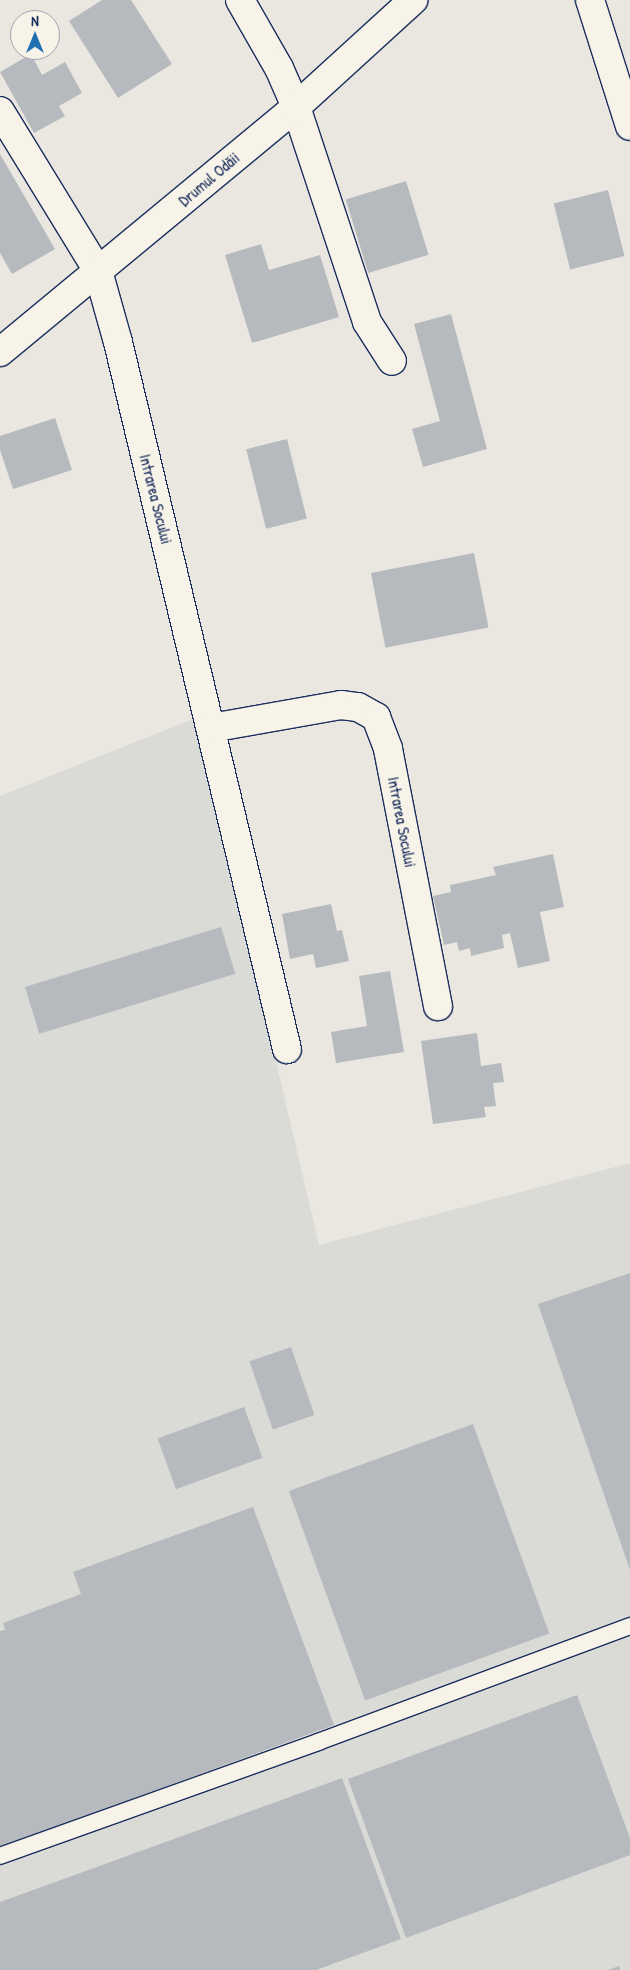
<!DOCTYPE html>
<html>
<head>
<meta charset="utf-8">
<style>
  body { margin:0 }
  #map { position:relative; width:630px; height:1970px; overflow:hidden; background:#eae7e0; font-family:"Patrick Hand",sans-serif }
  div>[style] { position:absolute }
  .built>* { inset:0; background:#dadad6 }
  .building>* { inset:0; background:#b6babf; transform-origin:0 0 }
  .roads { filter:drop-shadow(1px 0 #1b2f5e) drop-shadow(-1px 0 #1b2f5e) drop-shadow(0 1px #1b2f5e) drop-shadow(0 -1px #1b2f5e) }
  .service>* { height:16px; margin:-8px; padding:0 8px; transform-origin:8px; border-radius:8px; background:#f7f3e8 }
  .minor>* { height:28px; margin:-14px; padding:0 14px; transform-origin:14px; border-radius:14px; background:#f7f3e8 }
  .tertiary>* { height:28px; margin:-14px; padding:0 14px; transform-origin:14px; border-radius:14px; background:#f7f3e8 }
  span { translate:-50% -50%; white-space:nowrap; text-align:center; line-height:1.15; -webkit-text-stroke:4px #f7f3e8; paint-order:stroke }
  .street-label { font-size:16px; color:#1b2f5e }
  .north { position:absolute; left:10px; top:10px; width:50px; height:50px; box-sizing:border-box; background:#f7f3e8; border:1px solid #9fa5b1; border-radius:50%; rotate:0deg; font-size:14px; font-weight:700; line-height:20px; text-align:center; color:#1b2f5e }
  .north::after { content:''; display:block; margin:auto; width:18px; height:22px; background:#1f6fb2; clip-path:polygon(50% 0,100% 100%,50% 72%,0 100%) }
</style>
</head>
<body>
<div id="map">
  <div class="built">
    <i style="clip-path:polygon(201px 716px,262px 1002px,319px 1245px,630px 1163px,630px 1970px,0 1970px,0 796px)"></i>
  </div>
  <div class="building">
    <i style="clip-path:polygon(102px 0,131px 0,172px 64px,118px 98px,69px 21px)"></i>
    <i style="clip-path:polygon(31px 54px,42px 75px,65px 62px,82px 93px,59px 106px,65px 116px,34px 133px,0 72px)"></i>
    <i style="clip-path:polygon(0 154px,55px 249px,12px 274px,0 253px)"></i>
    <i style="left:406px;top:181px;width:77px;height:63px;rotate:73deg"></i>
    <i style="left:608px;top:190px;width:68px;height:56px;rotate:76deg"></i>
    <i style="clip-path:polygon(261px 244px,269px 270px,320px 255px,339px 317px,252px 343px,225px 255px)"></i>
    <i style="clip-path:polygon(451px 314px,487px 449px,423px 467px,412px 429px,440px 421px,414px 324px)"></i>
    <i style="clip-path:polygon(55px 418px,72px 470px,13px 489px,0 450px,0 436px)"></i>
    <i style="left:287px;top:439px;width:82px;height:42px;rotate:76deg"></i>
    <i style="left:474px;top:553px;width:76px;height:105px;rotate:79deg"></i>
    <i style="clip-path:polygon(553px 854px,564px 907px,540px 912px,550px 961px,518px 968px,510px 933px,502px 935px,504px 948px,471px 956px,470px 948px,459px 951px,457px 942px,444px 945px,433px 896px,451px 892px,450px 885px,496px 875px,493px 867px)"></i>
    <i style="clip-path:polygon(331px 904px,337px 931px,342px 930px,349px 961px,316px 968px,313px 954px,290px 959px,282px 914px)"></i>
    <i style="left:221px;top:927px;width:49px;height:205px;rotate:73deg"></i>
    <i style="clip-path:polygon(390px 971px,404px 1052px,336px 1063px,331px 1032px,367px 1026px,359px 976px)"></i>
    <i style="clip-path:polygon(477px 1033px,481px 1066px,501px 1063px,504px 1082px,493px 1083px,496px 1106px,484px 1107px,486px 1117px,433px 1124px,421px 1041px)"></i>
    <i style="clip-path:polygon(630px 1273px,630px 1570px,538px 1304px)"></i>
    <i style="left:291px;top:1347px;width:72px;height:44px;rotate:71deg"></i>
    <i style="left:244px;top:1407px;width:54px;height:92px;rotate:70deg"></i>
    <i style="left:473px;top:1424px;width:223px;height:196px;rotate:70deg"></i>
    <i style="clip-path:polygon(253px 1507px,334px 1725px,0 1847px,0 1631px,5px 1630px,3px 1623px,81px 1594px,73px 1572px)"></i>
    <i style="clip-path:polygon(577px 1695px,630px 1838px,630px 1855px,406px 1938px,348px 1779px)"></i>
    <i style="clip-path:polygon(342px 1778px,401px 1939px,316px 1970px,0 1970px,0 1902px)"></i>
    <i style="clip-path:polygon(619px 1966px,620px 1970px,608px 1970px)"></i>
  </div>
  <div class="roads">
    <div class="service">
      <i style="left:0;top:1856px;width:338px;rotate:-19.7deg"></i>
      <i style="left:318px;top:1742px;width:333px;rotate:-20.4deg"></i>
    </div>
    <div class="minor">
      <i style="left:240px;top:0;width:78px;rotate:60.2deg"></i>
      <i style="left:279px;top:68px;width:43px;rotate:66.4deg"></i>
      <i style="left:296px;top:107px;width:226px;rotate:71.7deg"></i>
      <i style="left:367px;top:322px;width:46px;rotate:57.3deg"></i>
      <i style="left:590px;top:0;width:132px;rotate:72.4deg"></i>
      <i style="left:0;top:111px;width:188px;rotate:58.5deg"></i>
      <i style="left:98px;top:271px;width:74px;rotate:74.3deg"></i>
      <i style="left:118px;top:342px;width:727px;rotate:76.56deg"></i>
      <i style="left:211px;top:728px;width:132px;rotate:-10deg"></i>
      <i style="left:341px;top:705px;width:17px;rotate:7deg"></i>
      <i style="left:358px;top:707px;width:21px;rotate:29deg"></i>
      <i style="left:376px;top:717px;width:34px;rotate:69deg"></i>
      <i style="left:388px;top:749px;width:262px;rotate:79deg"></i>
    </div>
    <div class="tertiary">
      <i style="left:0;top:352px;width:384px;rotate:-39.6deg"></i>
      <i style="left:296px;top:107px;width:159px;rotate:-42.4deg"></i>
    </div>
  </div>
  <div class="street-label">
    <span style="left:209px;top:179px;rotate:-40deg">Drumul Odăii</span>
    <span style="left:156px;top:499px;rotate:76deg">Intrarea Socului</span>
    <span style="left:402px;top:822px;rotate:79deg">Intrarea Socului</span>
  </div>
  <div class="north">N</div>
</div>
</body>
</html>
